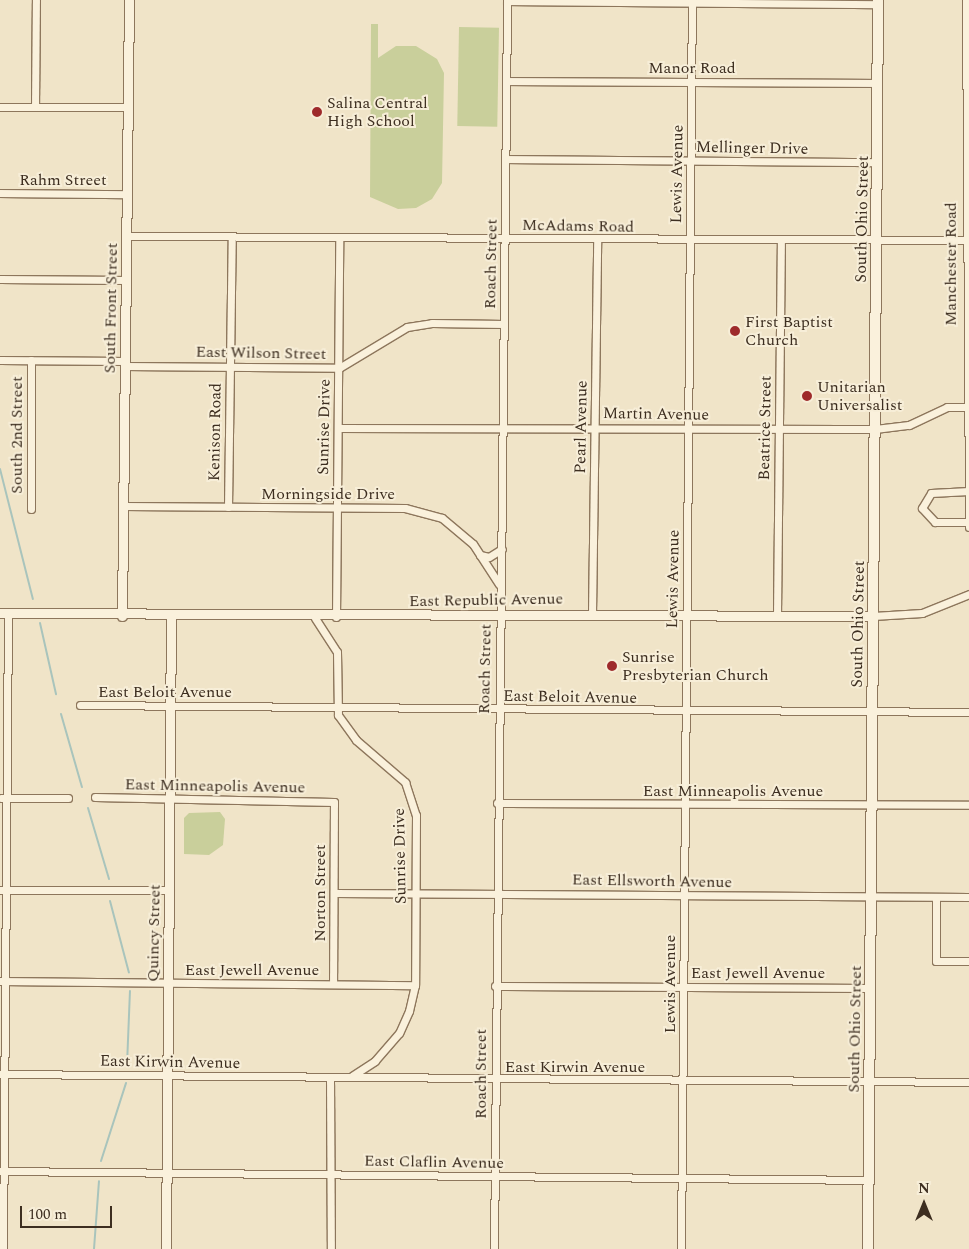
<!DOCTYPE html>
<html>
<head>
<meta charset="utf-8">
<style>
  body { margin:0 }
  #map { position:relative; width:969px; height:1249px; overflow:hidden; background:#f0e4c8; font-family:Spectral,serif }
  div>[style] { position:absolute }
  .green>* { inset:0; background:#c9cf9b; transform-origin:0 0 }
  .stream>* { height:2px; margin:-1px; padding:0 1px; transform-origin:1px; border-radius:1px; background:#a9c4bc }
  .roads { filter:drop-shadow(1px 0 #8d765c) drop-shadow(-1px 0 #8d765c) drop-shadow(0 1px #8d765c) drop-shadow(0 -1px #8d765c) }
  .minor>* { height:7px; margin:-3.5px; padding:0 3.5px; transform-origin:3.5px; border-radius:3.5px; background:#faf1dc }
  .tertiary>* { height:9px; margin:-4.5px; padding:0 4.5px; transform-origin:4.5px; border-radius:4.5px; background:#faf1dc }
  .secondary>* { height:10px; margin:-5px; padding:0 5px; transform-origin:5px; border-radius:5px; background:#faf1dc }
  .dots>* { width:14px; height:14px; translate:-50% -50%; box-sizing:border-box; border:2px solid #f7eed8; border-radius:50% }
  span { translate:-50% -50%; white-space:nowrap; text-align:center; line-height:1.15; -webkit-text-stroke:4px #f7eed8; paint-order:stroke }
  .street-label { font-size:16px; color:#3d2e20 }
  .poi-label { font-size:16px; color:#3d2e20 }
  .left { translate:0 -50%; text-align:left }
  .north { position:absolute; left:899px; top:1179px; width:50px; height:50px; -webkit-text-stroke:4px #f7eed8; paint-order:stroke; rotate:0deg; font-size:14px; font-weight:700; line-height:20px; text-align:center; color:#3d2e20 }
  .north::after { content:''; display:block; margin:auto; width:18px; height:22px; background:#3d2e20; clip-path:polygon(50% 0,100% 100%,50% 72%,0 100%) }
  .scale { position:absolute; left:20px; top:1206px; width:92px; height:22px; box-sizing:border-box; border:2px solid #3d2e20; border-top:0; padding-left:6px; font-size:15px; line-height:18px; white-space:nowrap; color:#3d2e20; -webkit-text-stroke:4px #f7eed8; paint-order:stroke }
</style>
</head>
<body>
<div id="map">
  <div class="green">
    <i style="clip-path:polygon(371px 24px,378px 24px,378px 58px,396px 46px,416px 46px,437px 59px,444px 73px,442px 183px,432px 199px,416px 208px,398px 209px,370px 197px)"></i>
    <i style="left:459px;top:27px;width:40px;height:99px;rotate:1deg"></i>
    <i style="clip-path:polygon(220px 812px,225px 819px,223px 845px,209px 855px,184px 854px,184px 818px,189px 813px)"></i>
  </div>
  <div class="stream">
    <i style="left:0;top:469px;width:134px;rotate:75.8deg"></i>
    <i style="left:40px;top:623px;width:73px;rotate:77.3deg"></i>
    <i style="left:61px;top:714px;width:76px;rotate:74deg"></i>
    <i style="left:88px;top:808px;width:74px;rotate:73.5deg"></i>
    <i style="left:110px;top:901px;width:74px;rotate:75.2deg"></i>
    <i style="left:127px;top:1065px;width:74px;rotate:-87.7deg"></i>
    <i style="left:101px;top:1161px;width:82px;rotate:-72.2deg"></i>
    <i style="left:94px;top:1249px;width:68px;rotate:-85.8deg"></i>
  </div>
  <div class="roads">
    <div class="minor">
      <i style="left:966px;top:0;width:527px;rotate:89.67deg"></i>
      <i style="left:507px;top:1px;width:371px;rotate:0.5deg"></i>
      <i style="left:506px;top:81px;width:371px;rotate:0.3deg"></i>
      <i style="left:0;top:107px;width:127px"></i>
      <i style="left:35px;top:107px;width:107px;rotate:-89.5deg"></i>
      <i style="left:506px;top:159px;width:372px;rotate:0.5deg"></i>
      <i style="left:0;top:193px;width:127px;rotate:0.5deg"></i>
      <i style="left:127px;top:236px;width:842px;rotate:0.27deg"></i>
      <i style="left:0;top:279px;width:126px;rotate:0.5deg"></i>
      <i style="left:0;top:360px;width:125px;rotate:0.5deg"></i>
      <i style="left:31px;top:360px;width:149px;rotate:90deg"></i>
      <i style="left:125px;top:366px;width:214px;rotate:0.5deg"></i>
      <i style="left:339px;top:368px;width:79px;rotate:-31.1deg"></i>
      <i style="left:407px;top:327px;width:25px;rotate:-9deg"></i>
      <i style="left:432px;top:323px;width:72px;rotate:0.8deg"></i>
      <i style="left:338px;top:428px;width:537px;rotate:0.11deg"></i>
      <i style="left:875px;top:429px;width:34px;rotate:-7deg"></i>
      <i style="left:909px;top:425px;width:42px;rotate:-25.3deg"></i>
      <i style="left:947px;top:407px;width:22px"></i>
      <i style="left:124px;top:506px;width:281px;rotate:0.4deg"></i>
      <i style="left:405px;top:508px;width:38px;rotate:15deg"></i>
      <i style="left:442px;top:518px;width:40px;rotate:40deg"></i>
      <i style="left:473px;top:544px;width:48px;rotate:57deg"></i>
      <i style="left:228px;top:507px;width:270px;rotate:-89.2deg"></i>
      <i style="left:967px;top:522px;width:32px;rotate:180deg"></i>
      <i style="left:935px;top:522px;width:19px;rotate:-133deg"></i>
      <i style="left:922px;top:508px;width:17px;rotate:-59deg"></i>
      <i style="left:931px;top:493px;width:38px;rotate:-3deg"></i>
      <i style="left:480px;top:555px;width:9px;rotate:13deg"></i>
      <i style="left:489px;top:557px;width:15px;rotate:-32deg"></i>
      <i style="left:592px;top:613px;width:372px;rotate:-89.2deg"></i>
      <i style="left:777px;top:615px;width:374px;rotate:-89.4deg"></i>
      <i style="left:873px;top:616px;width:49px;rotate:-3.5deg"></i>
      <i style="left:922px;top:613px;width:51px;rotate:-22deg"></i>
      <i style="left:336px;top:617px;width:379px;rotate:-89.5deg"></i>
      <i style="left:315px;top:618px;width:40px;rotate:57.1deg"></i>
      <i style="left:337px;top:652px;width:63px;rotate:89.1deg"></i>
      <i style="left:338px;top:715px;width:31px;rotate:54deg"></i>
      <i style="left:356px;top:740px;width:65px;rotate:40.6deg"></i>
      <i style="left:405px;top:782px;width:35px;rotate:72deg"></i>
      <i style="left:416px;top:815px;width:170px;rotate:90.3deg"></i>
      <i style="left:415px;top:985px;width:27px;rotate:103deg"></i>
      <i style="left:409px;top:1011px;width:24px;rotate:114deg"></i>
      <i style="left:399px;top:1033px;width:37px;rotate:131deg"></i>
      <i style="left:375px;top:1061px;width:27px;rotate:147deg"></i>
      <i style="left:80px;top:705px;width:889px;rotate:0.45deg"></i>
      <i style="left:95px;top:797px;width:239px;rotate:1.2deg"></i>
      <i style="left:334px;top:802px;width:182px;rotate:90.3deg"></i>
      <i style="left:1px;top:798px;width:67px"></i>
      <i style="left:497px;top:803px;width:472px;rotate:0.2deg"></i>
      <i style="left:0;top:890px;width:170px"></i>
      <i style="left:335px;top:893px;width:634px;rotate:0.36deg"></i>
      <i style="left:936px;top:898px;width:63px;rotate:90deg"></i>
      <i style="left:936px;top:961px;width:33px"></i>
      <i style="left:0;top:981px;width:415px;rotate:0.6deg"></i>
      <i style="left:495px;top:986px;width:375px;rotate:0.3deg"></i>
      <i style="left:0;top:1074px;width:969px;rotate:0.47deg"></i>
      <i style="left:330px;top:1078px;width:171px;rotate:89.7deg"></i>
      <i style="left:0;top:1171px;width:868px;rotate:0.59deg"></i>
      <i style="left:3px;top:1249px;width:635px;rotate:-89.55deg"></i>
      <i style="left:494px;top:1249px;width:1249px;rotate:-89.4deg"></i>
      <i style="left:681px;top:1249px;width:1249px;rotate:-89.5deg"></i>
    </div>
    <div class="tertiary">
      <i style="left:0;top:613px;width:873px;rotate:0.2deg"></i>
      <i style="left:122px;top:616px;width:616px;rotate:-89.35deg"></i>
      <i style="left:166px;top:1249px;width:632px;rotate:-89.55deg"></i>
    </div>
    <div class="secondary">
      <i style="left:868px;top:1249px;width:1249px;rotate:-89.54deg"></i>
    </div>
  </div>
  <div class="dots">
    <i style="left:317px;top:112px;background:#9e2a2b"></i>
    <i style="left:735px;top:331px;background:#9e2a2b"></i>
    <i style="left:807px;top:396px;background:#9e2a2b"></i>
    <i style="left:612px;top:666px;background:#9e2a2b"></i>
  </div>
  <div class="street-label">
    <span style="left:692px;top:68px">Manor Road</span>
    <span style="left:752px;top:148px;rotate:1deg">Mellinger Drive</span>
    <span style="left:677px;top:174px;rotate:-89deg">Lewis Avenue</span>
    <span style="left:63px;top:180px">Rahm Street</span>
    <span style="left:862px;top:219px;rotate:-89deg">South Ohio Street</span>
    <span style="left:578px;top:226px;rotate:1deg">McAdams Road</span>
    <span style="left:491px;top:264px;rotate:-89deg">Roach Street</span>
    <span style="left:951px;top:264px;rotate:-90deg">Manchester Road</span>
    <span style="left:111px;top:308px;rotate:-89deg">South Front Street</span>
    <span style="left:261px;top:353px;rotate:1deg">East Wilson Street</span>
    <span style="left:656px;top:414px;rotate:1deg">Martin Avenue</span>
    <span style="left:324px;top:427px;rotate:-89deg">Sunrise Drive</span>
    <span style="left:581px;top:427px;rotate:-89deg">Pearl Avenue</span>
    <span style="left:765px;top:428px;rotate:-89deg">Beatrice Street</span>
    <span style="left:215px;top:432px;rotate:-89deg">Kenison Road</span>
    <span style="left:17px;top:435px;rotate:-90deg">South 2nd Street</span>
    <span style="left:328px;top:494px">Morningside Drive</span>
    <span style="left:673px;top:579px;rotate:-89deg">Lewis Avenue</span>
    <span style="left:486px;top:600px;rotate:-1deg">East Republic Avenue</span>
    <span style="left:858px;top:624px;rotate:-89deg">South Ohio Street</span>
    <span style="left:485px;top:669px;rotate:-89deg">Roach Street</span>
    <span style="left:165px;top:692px">East Beloit Avenue</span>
    <span style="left:570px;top:697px;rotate:1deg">East Beloit Avenue</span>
    <span style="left:215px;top:786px;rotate:1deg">East Minneapolis Avenue</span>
    <span style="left:733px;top:791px">East Minneapolis Avenue</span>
    <span style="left:400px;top:856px;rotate:-91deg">Sunrise Drive</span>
    <span style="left:652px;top:881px;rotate:1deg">East Ellsworth Avenue</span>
    <span style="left:320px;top:893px;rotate:-90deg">Norton Street</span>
    <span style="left:154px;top:933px;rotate:-89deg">Quincy Street</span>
    <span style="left:252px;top:970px">East Jewell Avenue</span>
    <span style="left:758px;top:973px">East Jewell Avenue</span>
    <span style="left:670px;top:984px;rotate:-90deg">Lewis Avenue</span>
    <span style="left:855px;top:1029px;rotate:-89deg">South Ohio Street</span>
    <span style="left:170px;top:1062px;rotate:1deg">East Kirwin Avenue</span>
    <span style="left:575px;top:1067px">East Kirwin Avenue</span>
    <span style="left:481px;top:1074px;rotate:-90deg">Roach Street</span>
    <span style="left:434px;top:1162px;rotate:1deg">East Claflin Avenue</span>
  </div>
  <div class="poi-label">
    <span class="left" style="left:327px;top:112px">Salina Central<br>High School</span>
    <span class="left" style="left:745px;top:331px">First Baptist<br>Church</span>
    <span class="left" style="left:817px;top:396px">Unitarian<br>Universalist</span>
    <span class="left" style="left:622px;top:666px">Sunrise<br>Presbyterian Church</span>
  </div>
  <div class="north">N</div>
  <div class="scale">100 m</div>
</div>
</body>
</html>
